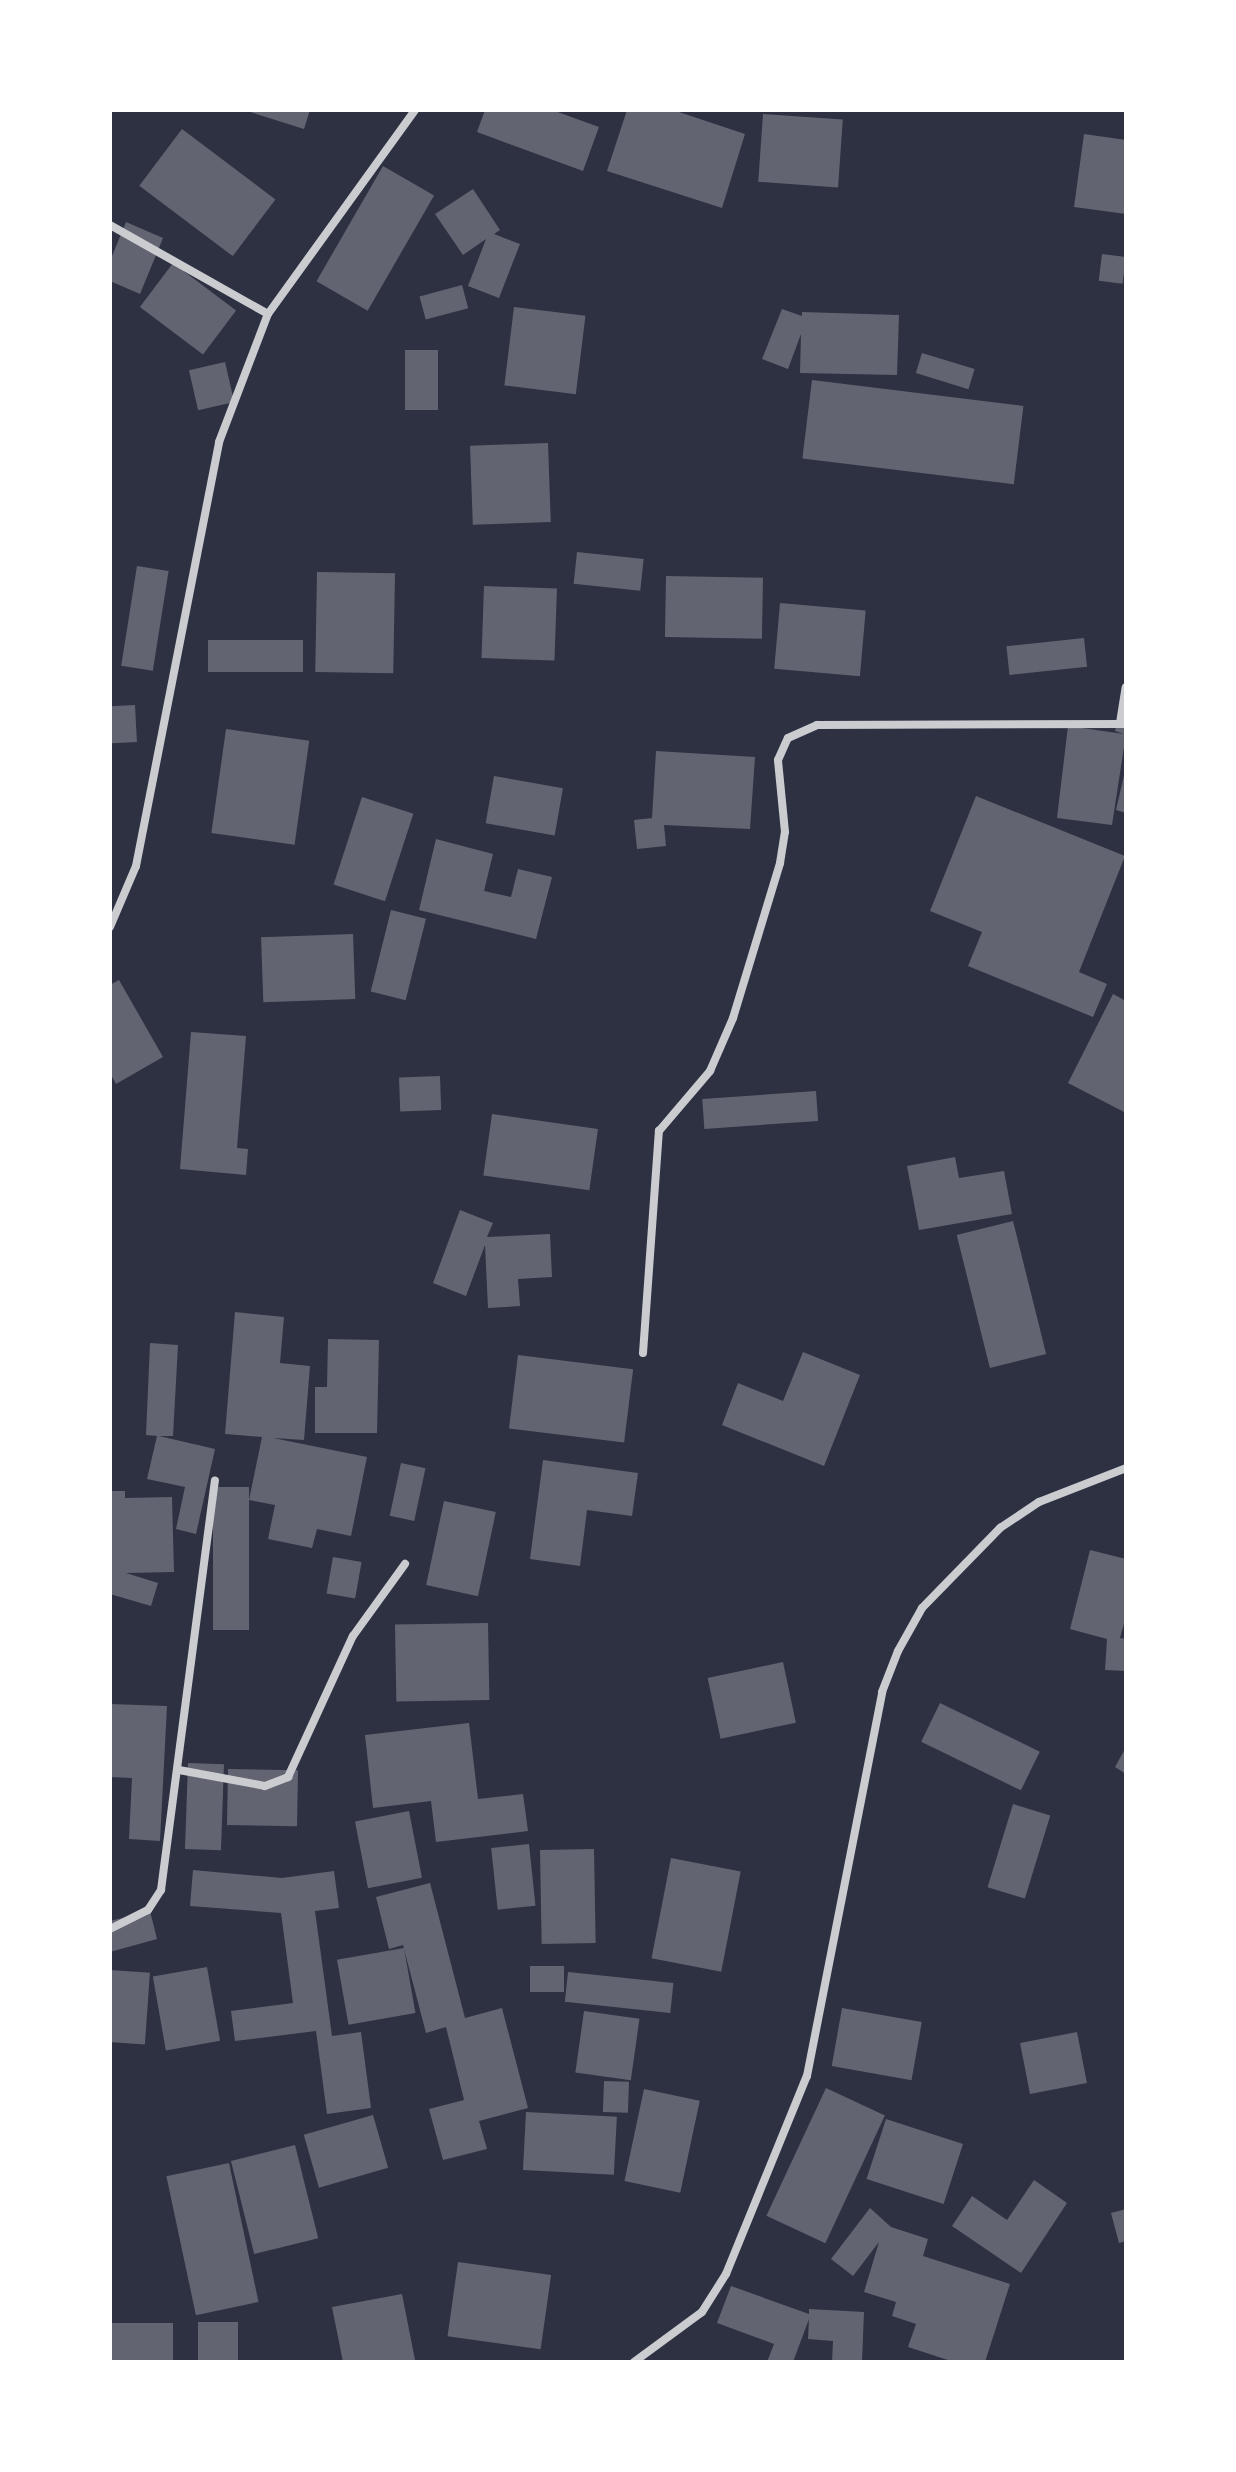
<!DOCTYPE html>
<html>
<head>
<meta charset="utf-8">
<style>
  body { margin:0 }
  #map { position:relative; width:1236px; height:2472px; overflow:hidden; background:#2d3142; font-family:"Roboto Serif",serif }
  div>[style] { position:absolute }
  .building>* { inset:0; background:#626471; transform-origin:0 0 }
  .minor>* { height:8px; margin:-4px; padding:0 4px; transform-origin:4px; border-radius:4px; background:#caccd0 }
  span { translate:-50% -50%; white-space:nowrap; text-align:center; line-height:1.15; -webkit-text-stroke:8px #fff; paint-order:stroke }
  .frame { position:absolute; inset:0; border:112px solid #fff; pointer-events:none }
</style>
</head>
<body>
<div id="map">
  <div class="building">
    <i style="clip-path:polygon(244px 110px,310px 110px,304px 129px)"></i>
    <i style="clip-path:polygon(485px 110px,552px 110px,599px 127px,583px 171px,477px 132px)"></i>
    <i style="clip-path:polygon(627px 110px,673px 110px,745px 134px,722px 208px,607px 171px)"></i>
    <i style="left:763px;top:114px;width:80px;height:68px;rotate:4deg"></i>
    <i style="left:182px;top:129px;width:117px;height:71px;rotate:37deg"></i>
    <i style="clip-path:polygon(1084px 134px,1126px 140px,1126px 214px,1074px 207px)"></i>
    <i style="left:383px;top:166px;width:59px;height:133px;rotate:30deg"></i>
    <i style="clip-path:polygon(473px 189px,500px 230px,494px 234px,520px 244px,499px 298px,468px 286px,486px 239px,463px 255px,435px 214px)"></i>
    <i style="clip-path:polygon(126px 222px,163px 238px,140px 294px,110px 281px,110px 261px)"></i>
    <i style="left:1102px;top:254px;width:24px;height:27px;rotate:7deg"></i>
    <i style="left:173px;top:263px;width:79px;height:55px;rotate:37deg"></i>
    <i style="left:462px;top:285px;width:24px;height:44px;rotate:75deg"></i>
    <i style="left:514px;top:307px;width:72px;height:79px;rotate:7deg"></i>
    <i style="clip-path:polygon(782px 309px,802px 316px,802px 312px,899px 315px,897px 375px,800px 373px,801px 334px,788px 369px,762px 359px)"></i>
    <i style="left:405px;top:350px;width:33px;height:60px"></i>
    <i style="left:922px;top:353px;width:55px;height:21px;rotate:17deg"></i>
    <i style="left:225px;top:362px;width:41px;height:37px;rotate:77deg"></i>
    <i style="left:812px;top:380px;width:213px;height:79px;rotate:7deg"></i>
    <i style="left:548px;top:443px;width:79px;height:78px;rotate:88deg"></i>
    <i style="left:577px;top:552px;width:67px;height:32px;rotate:6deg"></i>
    <i style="left:137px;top:566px;width:32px;height:101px;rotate:9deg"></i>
    <i style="left:317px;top:572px;width:78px;height:100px;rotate:1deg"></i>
    <i style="left:666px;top:576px;width:97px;height:61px;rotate:1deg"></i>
    <i style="left:484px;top:586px;width:73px;height:72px;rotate:2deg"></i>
    <i style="left:780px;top:603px;width:86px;height:66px;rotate:5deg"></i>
    <i style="left:1084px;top:638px;width:29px;height:78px;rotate:84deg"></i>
    <i style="left:208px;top:640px;width:95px;height:32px"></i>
    <i style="clip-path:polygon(1126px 694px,1126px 734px,1112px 825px,1057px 818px,1068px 726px,1124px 734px,1115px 731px)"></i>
    <i style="left:135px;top:705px;width:37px;height:25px;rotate:87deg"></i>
    <i style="left:226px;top:729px;width:84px;height:105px;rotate:8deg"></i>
    <i style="clip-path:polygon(656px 751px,755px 757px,750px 829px,664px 825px,666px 846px,637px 849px,634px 820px,652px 818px)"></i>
    <i style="clip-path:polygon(1125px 771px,1126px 771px,1126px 813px,1116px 810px)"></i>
    <i style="left:494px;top:776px;width:70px;height:48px;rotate:10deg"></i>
    <i style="clip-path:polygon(976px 796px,1125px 856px,1079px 972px,1107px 984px,1093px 1017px,968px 966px,982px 932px,930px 911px)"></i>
    <i style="left:362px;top:797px;width:54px;height:92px;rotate:18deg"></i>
    <i style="clip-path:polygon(436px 839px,493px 854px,484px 891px,511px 897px,518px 869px,552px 877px,536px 939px,419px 910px)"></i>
    <i style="left:391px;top:910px;width:36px;height:84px;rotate:14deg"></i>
    <i style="left:353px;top:934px;width:65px;height:92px;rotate:88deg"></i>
    <i style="clip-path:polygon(119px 980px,163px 1057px,116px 1084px,110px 1073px,110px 985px)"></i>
    <i style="clip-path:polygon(1113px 994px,1126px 1001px,1126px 1113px,1068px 1083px)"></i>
    <i style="clip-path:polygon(191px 1032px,246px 1036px,237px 1148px,248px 1149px,246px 1175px,180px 1169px)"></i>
    <i style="left:440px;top:1076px;width:34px;height:41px;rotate:88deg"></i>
    <i style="left:816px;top:1091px;width:30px;height:114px;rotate:86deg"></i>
    <i style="left:492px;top:1114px;width:107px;height:62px;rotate:8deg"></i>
    <i style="clip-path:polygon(955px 1157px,959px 1178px,1004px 1171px,1012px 1214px,919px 1230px,907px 1166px)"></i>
    <i style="clip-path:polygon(460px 1210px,493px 1223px,487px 1237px,550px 1234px,552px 1277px,518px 1279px,520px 1306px,488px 1308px,485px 1245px,466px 1296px,433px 1283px)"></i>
    <i style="left:1013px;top:1221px;width:137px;height:58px;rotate:76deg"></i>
    <i style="clip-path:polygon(235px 1312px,284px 1317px,280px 1363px,310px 1366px,304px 1440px,273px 1438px,367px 1457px,351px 1536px,317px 1529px,312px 1548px,268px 1539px,275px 1505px,249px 1500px,262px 1437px,225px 1434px)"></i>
    <i style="clip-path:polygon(328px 1339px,379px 1340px,377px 1433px,315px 1433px,315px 1387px,327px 1387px)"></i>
    <i style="clip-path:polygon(150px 1343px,178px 1345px,173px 1436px,159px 1436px,215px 1449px,196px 1534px,176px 1529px,185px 1487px,147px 1479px,157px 1436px,146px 1435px)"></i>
    <i style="clip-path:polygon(803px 1352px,860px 1375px,824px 1466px,722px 1425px,738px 1383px,783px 1401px)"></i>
    <i style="left:518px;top:1355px;width:116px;height:74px;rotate:7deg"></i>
    <i style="clip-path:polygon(543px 1460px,638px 1473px,632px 1516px,587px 1510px,580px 1566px,530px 1559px)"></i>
    <i style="left:401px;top:1463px;width:25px;height:54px;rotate:12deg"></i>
    <i style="left:213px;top:1487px;width:36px;height:143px"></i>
    <i style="clip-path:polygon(110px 1491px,125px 1491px,125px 1498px,172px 1497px,174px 1572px,126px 1573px,158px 1583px,151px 1606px,110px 1594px)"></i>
    <i style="left:444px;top:1501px;width:53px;height:86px;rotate:12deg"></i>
    <i style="clip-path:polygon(1090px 1550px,1126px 1559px,1126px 1616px,1120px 1638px,1126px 1639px,1126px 1671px,1105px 1670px,1107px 1639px,1070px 1629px)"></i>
    <i style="left:333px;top:1557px;width:29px;height:37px;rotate:10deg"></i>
    <i style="left:488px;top:1623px;width:77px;height:93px;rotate:89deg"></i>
    <i style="left:783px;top:1662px;width:62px;height:77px;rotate:78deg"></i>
    <i style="left:940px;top:1703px;width:111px;height:43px;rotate:26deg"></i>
    <i style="clip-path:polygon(110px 1704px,167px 1706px,160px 1841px,129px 1839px,132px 1778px,110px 1777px)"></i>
    <i style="clip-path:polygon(469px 1723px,478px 1799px,523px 1794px,528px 1831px,436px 1842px,431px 1801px,373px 1808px,365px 1735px)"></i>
    <i style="clip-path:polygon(1126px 1747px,1126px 1774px,1115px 1767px)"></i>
    <i style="left:188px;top:1763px;width:36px;height:86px;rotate:2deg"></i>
    <i style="left:228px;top:1769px;width:70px;height:56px;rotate:1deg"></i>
    <i style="left:1013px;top:1804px;width:39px;height:87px;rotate:17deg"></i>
    <i style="left:409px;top:1811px;width:68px;height:55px;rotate:79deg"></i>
    <i style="left:529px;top:1844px;width:62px;height:38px;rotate:84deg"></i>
    <i style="left:594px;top:1849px;width:94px;height:54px;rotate:89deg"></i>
    <i style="left:671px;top:1858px;width:71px;height:102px;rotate:11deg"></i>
    <i style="clip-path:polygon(193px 1870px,282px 1878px,334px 1871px,339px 1908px,315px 1911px,332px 2036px,361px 2032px,371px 2108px,327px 2114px,316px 2031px,235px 2041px,231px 2011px,293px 2003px,281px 1913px,190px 1906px)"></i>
    <i style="clip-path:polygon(430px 1883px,465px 2018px,502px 2008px,528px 2108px,479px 2121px,487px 2149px,443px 2160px,429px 2109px,464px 2100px,446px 2027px,426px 2033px,403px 1945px,389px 1949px,376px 1897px)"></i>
    <i style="clip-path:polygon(150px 1911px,157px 1939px,110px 1952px,110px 1921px)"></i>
    <i style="left:404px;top:1948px;width:66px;height:68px;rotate:80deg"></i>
    <i style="left:530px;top:1966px;width:34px;height:26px"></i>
    <i style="left:207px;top:1967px;width:75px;height:55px;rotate:80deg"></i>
    <i style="left:110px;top:1970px;width:40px;height:72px;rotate:4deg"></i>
    <i style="left:568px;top:1972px;width:106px;height:30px;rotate:6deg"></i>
    <i style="left:842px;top:2008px;width:81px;height:59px;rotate:10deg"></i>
    <i style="left:584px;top:2011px;width:56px;height:62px;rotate:8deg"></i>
    <i style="left:1077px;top:2032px;width:52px;height:58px;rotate:79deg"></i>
    <i style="left:604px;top:2081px;width:25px;height:31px;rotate:2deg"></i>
    <i style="left:826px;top:2088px;width:65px;height:141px;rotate:25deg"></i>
    <i style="left:644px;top:2089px;width:57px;height:94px;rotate:12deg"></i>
    <i style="left:526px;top:2112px;width:91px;height:58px;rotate:3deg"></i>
    <i style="left:373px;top:2115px;width:55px;height:72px;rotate:74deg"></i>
    <i style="left:886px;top:2119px;width:81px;height:63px;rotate:18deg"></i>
    <i style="left:295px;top:2145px;width:96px;height:66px;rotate:76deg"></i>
    <i style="left:229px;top:2163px;width:142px;height:64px;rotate:78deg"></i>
    <i style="clip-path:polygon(1034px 2180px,1067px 2203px,1021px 2273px,952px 2226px,972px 2196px,1007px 2220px)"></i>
    <i style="clip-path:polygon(870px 2208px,891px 2227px,928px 2239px,923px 2256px,1010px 2284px,985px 2362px,954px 2362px,908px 2347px,916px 2324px,892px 2316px,896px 2302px,864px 2292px,879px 2242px,853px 2276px,831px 2259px)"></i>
    <i style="clip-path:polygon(1126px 2209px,1126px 2241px,1119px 2243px,1111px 2213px)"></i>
    <i style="left:458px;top:2262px;width:94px;height:75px;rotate:8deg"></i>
    <i style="clip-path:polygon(731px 2286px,809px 2314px,809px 2309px,864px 2312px,862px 2362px,832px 2362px,833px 2341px,808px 2339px,809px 2319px,793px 2362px,767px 2362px,774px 2344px,717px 2323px)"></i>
    <i style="clip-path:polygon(402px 2294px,415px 2360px,343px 2362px,332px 2307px)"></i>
    <i style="left:198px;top:2322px;width:40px;height:40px"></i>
    <i style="left:173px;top:2323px;width:39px;height:63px;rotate:90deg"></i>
  </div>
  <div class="minor">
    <i style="left:110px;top:225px;width:181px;rotate:29.4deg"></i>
    <i style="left:1120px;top:723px;width:36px;rotate:-81deg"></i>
    <i style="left:110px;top:927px;width:66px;rotate:-66.9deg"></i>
    <i style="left:136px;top:866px;width:432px;rotate:-78.9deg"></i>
    <i style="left:219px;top:442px;width:137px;rotate:-69.1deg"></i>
    <i style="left:268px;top:314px;width:251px;rotate:-54.2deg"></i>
    <i style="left:643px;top:1353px;width:223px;rotate:-85.9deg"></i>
    <i style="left:659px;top:1131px;width:79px;rotate:-49.6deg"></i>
    <i style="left:710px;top:1071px;width:58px;rotate:-66.5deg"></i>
    <i style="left:733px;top:1018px;width:162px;rotate:-73.1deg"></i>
    <i style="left:780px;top:863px;width:31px;rotate:-81deg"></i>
    <i style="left:785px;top:832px;width:72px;rotate:-95.6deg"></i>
    <i style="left:778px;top:760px;width:24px;rotate:-66deg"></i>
    <i style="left:788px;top:738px;width:32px;rotate:-24deg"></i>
    <i style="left:817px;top:725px;width:309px;rotate:-0.2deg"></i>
    <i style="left:179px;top:1770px;width:87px;rotate:10.5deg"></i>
    <i style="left:265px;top:1786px;width:25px;rotate:-21deg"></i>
    <i style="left:288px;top:1777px;width:155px;rotate:-65.3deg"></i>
    <i style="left:353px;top:1636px;width:89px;rotate:-54.2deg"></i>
    <i style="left:110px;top:1929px;width:42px;rotate:-26.6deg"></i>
    <i style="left:148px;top:1910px;width:24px;rotate:-57deg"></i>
    <i style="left:161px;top:1890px;width:413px;rotate:-82.5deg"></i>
    <i style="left:634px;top:2362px;width:84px;rotate:-36.3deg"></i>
    <i style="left:702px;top:2312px;width:45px;rotate:-57.7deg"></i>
    <i style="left:726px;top:2274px;width:214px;rotate:-67.8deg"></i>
    <i style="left:807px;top:2076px;width:391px;rotate:-78.9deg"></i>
    <i style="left:882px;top:1692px;width:44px;rotate:-68.7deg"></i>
    <i style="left:898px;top:1651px;width:49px;rotate:-60.8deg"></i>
    <i style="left:922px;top:1608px;width:112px;rotate:-45.7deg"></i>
    <i style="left:1000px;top:1528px;width:47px;rotate:-33.7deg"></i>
    <i style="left:1039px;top:1502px;width:93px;rotate:-21.3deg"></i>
  </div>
  <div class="frame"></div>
</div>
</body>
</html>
